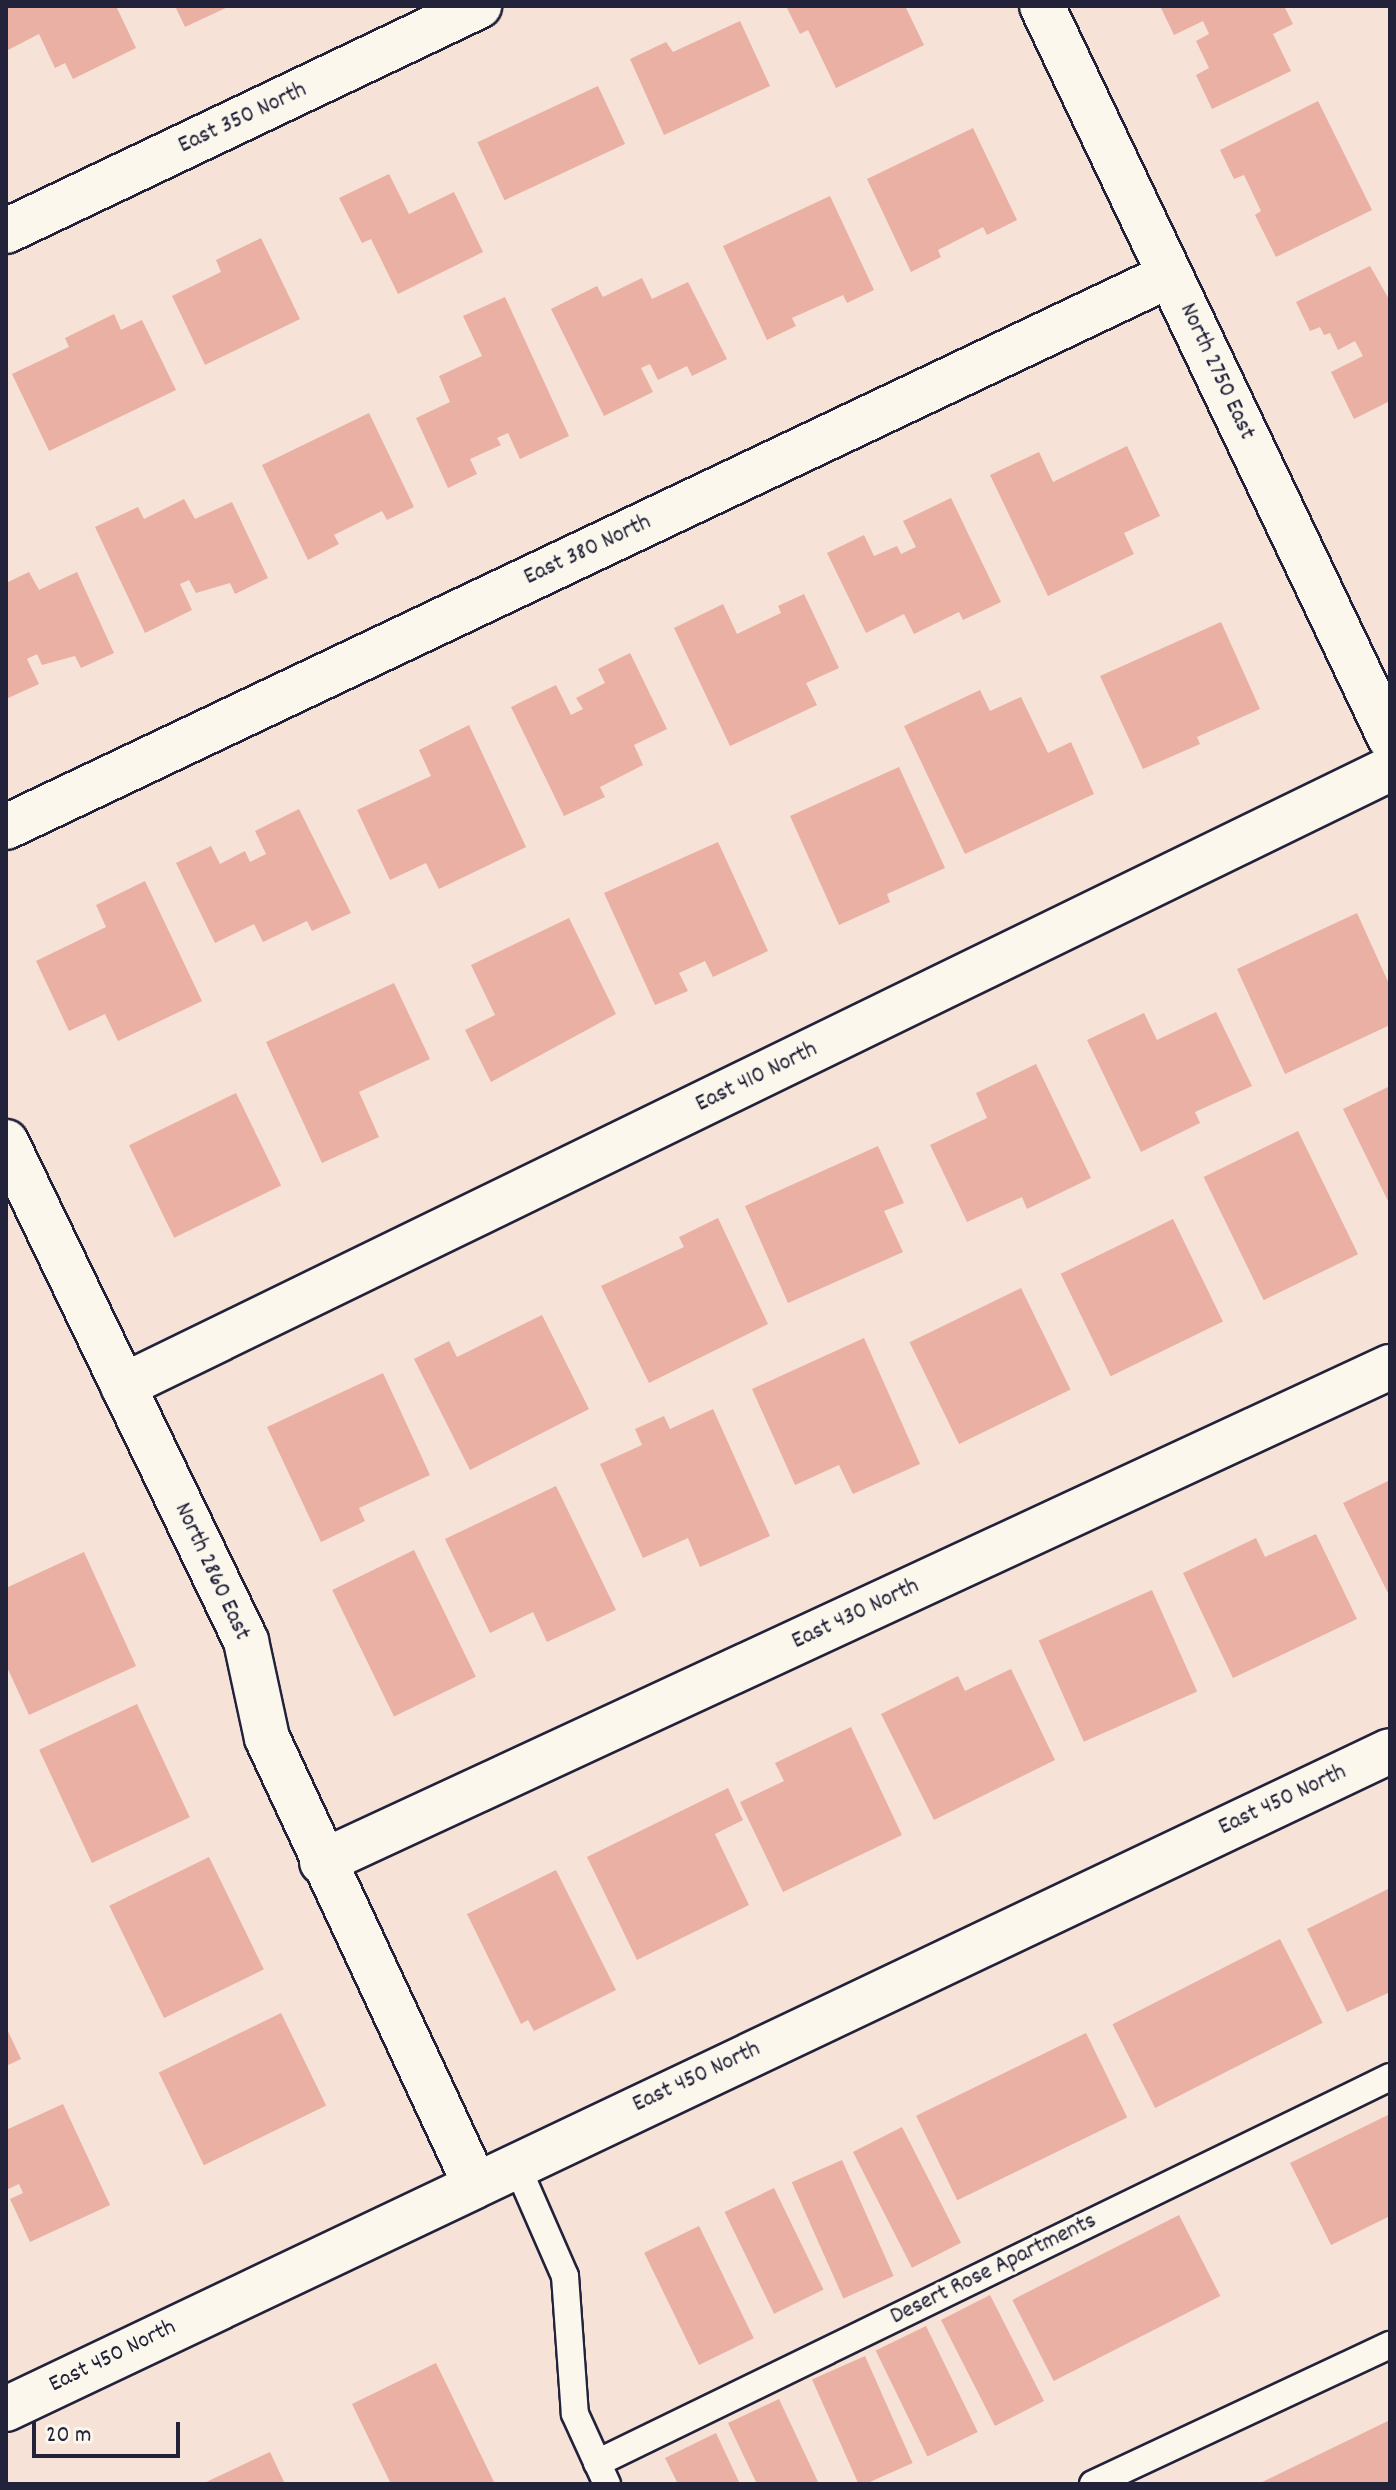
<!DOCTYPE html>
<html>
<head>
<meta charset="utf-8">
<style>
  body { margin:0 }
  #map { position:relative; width:1396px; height:2490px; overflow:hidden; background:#f6e2d6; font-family:Dekko,sans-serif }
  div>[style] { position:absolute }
  .building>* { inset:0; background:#e9b0a3; transform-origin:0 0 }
  .roads { filter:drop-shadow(2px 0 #22223b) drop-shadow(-2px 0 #22223b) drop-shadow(0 2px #22223b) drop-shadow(0 -2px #22223b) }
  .service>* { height:26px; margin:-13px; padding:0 13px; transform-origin:13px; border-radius:13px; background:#fbf7ec }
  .minor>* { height:44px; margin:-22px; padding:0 22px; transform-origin:22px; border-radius:22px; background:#fbf7ec }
  .tertiary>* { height:44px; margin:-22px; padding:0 22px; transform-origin:22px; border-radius:22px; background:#fbf7ec }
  span { translate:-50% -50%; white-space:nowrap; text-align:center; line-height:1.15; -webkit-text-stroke:6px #fbf7ec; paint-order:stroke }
  .street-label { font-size:24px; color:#22223b }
  .frame { position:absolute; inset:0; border:8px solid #22223b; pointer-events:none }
  .scale { position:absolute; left:32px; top:2422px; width:148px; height:36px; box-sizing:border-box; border:4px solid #22223b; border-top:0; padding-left:10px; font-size:24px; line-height:28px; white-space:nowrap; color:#22223b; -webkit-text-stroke:6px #fbf7ec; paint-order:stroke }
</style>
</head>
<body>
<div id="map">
  <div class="building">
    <i style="clip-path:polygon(6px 6px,116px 6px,136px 48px,73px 79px,65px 63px,55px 68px,39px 34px,6px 51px)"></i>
    <i style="clip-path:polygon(175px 6px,230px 6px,185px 27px)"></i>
    <i style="clip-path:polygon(786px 6px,905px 6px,924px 45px,836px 88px,808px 30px,800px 34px)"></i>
    <i style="clip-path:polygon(1160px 6px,1284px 6px,1293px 24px,1273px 34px,1291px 71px,1212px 109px,1196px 75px,1209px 68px,1196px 41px,1209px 34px,1203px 21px,1174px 35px)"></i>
    <i style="clip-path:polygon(740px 21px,770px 86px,664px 135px,630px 59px,666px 42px,673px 52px)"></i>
    <i style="left:598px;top:86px;width:64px;height:133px;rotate:65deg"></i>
    <i style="clip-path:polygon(1318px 101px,1372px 210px,1276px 257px,1255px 215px,1261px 211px,1244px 175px,1234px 179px,1220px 150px)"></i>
    <i style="clip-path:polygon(973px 128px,1017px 220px,987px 235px,983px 227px,938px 250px,941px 257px,911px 272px,867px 179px)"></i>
    <i style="clip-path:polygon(389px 174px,409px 214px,454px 192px,483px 252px,398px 294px,371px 239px,362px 243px,339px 198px)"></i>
    <i style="clip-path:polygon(830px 196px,874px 290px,847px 303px,843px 295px,792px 318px,796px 326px,767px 340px,723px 246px)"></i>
    <i style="clip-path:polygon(261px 238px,300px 319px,205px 365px,172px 296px,221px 272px,216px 260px)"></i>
    <i style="clip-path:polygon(1370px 266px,1390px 301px,1390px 401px,1354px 419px,1331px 372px,1363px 356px,1355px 341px,1338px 350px,1330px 333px,1324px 335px,1320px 327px,1310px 331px,1296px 302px)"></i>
    <i style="clip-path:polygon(642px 278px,652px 299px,688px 282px,727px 359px,692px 376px,687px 366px,658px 380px,650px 364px,641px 368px,653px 392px,604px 416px,551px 309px,597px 286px,603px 297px)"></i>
    <i style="clip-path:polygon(505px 297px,569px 436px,520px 459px,508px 433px,497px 438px,501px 445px,470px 459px,477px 474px,448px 488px,416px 418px,450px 402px,439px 376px,482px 356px,463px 316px)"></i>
    <i style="clip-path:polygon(114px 314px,121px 330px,142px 320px,176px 390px,49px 451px,12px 374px,69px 347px,65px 338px)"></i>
    <i style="clip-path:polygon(369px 413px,414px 507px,387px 520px,382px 511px,334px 535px,339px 544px,308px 560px,262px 465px)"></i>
    <i style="clip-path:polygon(1127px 446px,1160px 516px,1124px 533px,1134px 554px,1048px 596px,990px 475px,1039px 452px,1053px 482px)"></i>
    <i style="clip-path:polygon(951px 498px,1001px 602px,963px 620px,959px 612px,914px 634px,904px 614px,866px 633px,827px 553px,864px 535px,874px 556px,897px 546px,901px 554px,916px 547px,903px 521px)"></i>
    <i style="clip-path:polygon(184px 499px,195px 519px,232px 502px,268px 578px,235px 594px,230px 583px,196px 593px,189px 580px,180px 584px,192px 610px,145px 633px,95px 527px,138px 507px,144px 519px)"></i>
    <i style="clip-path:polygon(29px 572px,39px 590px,77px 572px,114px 653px,81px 668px,75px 656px,42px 665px,37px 654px,27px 659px,39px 684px,6px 699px,6px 583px)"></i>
    <i style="clip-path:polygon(804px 594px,839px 668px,806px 683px,817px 705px,730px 746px,674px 628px,723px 604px,737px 634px,781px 613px,778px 606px)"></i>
    <i style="clip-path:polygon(1221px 622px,1260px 709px,1197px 737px,1200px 744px,1143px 769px,1100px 676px)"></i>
    <i style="clip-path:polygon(630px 653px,667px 729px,634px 745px,643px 765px,600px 787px,605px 797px,564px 816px,511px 707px,556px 685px,571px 715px,583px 709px,576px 698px,605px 683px,598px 669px)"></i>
    <i style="clip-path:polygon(980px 690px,990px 711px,1021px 697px,1048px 753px,1071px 742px,1094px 794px,965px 854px,904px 726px)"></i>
    <i style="clip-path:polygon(469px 725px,526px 847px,439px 889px,426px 863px,390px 880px,357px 810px,431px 776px,419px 750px)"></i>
    <i style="clip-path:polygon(899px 767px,945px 868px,887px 894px,890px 902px,839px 925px,790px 816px)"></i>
    <i style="clip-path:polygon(299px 809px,351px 913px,312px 931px,307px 921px,263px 942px,254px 924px,215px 943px,176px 863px,211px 846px,220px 864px,245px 851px,250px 862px,266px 854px,255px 831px)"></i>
    <i style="clip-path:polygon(718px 842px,768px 951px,713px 977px,705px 961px,679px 973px,688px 991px,655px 1005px,604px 893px)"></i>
    <i style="clip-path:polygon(145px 881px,202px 1001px,118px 1041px,105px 1014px,69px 1031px,36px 961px,106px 927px,96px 905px)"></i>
    <i style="clip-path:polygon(1357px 913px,1390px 986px,1390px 1025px,1285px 1074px,1237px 969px)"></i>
    <i style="clip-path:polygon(569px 918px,616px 1014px,491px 1082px,465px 1030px,495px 1015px,471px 965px)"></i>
    <i style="clip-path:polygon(394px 983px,430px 1059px,359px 1092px,379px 1137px,322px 1163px,266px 1042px)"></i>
    <i style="clip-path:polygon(1216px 1012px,1252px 1086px,1195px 1112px,1200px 1123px,1141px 1152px,1087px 1040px,1144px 1013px,1157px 1040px)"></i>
    <i style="clip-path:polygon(1036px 1064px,1091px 1178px,1027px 1209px,1022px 1197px,967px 1222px,930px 1145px,987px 1118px,976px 1093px)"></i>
    <i style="clip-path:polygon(1390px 1086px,1390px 1205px,1343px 1109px)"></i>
    <i style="left:236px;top:1093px;width:103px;height:119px;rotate:64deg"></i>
    <i style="left:1298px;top:1131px;width:137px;height:105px;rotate:64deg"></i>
    <i style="clip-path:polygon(878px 1146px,904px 1203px,884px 1211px,903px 1252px,788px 1303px,745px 1206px)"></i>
    <i style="clip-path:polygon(718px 1218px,768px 1324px,649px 1383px,601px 1286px,684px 1247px,679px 1237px)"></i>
    <i style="left:1173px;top:1219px;width:114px;height:125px;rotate:64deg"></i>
    <i style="left:1021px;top:1288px;width:113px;height:124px;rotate:64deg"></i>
    <i style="clip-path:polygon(542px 1315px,589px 1409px,470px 1470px,414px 1359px,449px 1341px,457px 1357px)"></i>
    <i style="clip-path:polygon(864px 1338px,920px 1464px,853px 1494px,839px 1465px,795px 1485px,752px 1389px)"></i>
    <i style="clip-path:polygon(383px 1373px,430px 1475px,359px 1508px,365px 1521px,321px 1542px,267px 1427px)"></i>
    <i style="clip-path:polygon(713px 1409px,770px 1536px,700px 1567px,688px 1538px,643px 1558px,600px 1464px,642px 1445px,635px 1429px,664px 1416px,670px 1429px)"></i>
    <i style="clip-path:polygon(1390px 1480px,1390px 1597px,1343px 1503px)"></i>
    <i style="clip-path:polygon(556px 1486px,616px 1610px,547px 1642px,533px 1612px,490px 1633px,445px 1539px)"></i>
    <i style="clip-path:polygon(1316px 1534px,1357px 1619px,1233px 1678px,1183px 1573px,1256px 1538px,1265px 1557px)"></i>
    <i style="left:414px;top:1550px;width:141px;height:91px;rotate:64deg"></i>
    <i style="clip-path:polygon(84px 1552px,136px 1666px,29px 1715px,6px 1665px,6px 1588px)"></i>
    <i style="left:1152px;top:1590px;width:111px;height:124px;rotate:66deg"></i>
    <i style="clip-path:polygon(1011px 1669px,1055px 1760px,934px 1820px,881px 1714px,958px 1676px,965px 1691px)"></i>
    <i style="left:137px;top:1704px;width:125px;height:108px;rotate:65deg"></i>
    <i style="clip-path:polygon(851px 1727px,902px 1835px,783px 1892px,740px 1802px,784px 1781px,775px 1763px)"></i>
    <i style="clip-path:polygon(728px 1788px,743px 1820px,715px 1834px,749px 1905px,637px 1960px,587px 1857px)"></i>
    <i style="left:209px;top:1857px;width:125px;height:111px;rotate:64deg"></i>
    <i style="clip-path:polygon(556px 1870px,616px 1990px,534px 2031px,528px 2020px,521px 2024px,467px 1914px)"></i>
    <i style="clip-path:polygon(1390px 1888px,1390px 1992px,1347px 2012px,1307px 1929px)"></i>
    <i style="left:1280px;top:1939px;width:94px;height:188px;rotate:63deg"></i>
    <i style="left:281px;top:2013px;width:103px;height:136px;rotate:64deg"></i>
    <i style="clip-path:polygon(6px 2027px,21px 2059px,6px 2066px)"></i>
    <i style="left:1086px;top:2033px;width:94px;height:189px;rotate:64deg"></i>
    <i style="clip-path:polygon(63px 2104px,110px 2205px,30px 2242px,10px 2199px,23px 2193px,19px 2184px,6px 2190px,6px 2130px)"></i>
    <i style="clip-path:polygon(1390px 2114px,1390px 2216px,1331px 2245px,1290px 2163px)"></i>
    <i style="left:902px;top:2127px;width:130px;height:55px;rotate:63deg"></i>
    <i style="left:842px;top:2160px;width:127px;height:55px;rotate:66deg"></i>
    <i style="left:774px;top:2188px;width:113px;height:55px;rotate:64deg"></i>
    <i style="left:1179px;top:2215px;width:91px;height:187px;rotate:63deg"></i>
    <i style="left:699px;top:2226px;width:125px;height:61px;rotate:64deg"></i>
    <i style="left:990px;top:2295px;width:119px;height:55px;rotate:63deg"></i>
    <i style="left:926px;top:2326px;width:118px;height:56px;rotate:64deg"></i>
    <i style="left:865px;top:2356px;width:117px;height:58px;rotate:66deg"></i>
    <i style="clip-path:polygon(436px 2363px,495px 2484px,391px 2484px,352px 2404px)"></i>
    <i style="clip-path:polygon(779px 2399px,819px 2484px,757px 2484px,728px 2423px)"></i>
    <i style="clip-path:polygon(1390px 2420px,1390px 2484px,1258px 2484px)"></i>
    <i style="clip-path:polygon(716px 2433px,740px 2484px,678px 2484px,665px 2458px)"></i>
    <i style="clip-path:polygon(270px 2452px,285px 2484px,202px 2484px)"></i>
  </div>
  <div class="roads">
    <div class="service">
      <i style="left:516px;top:2164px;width:122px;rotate:66.4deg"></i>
      <i style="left:565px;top:2276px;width:138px;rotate:85.9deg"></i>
      <i style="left:575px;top:2414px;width:77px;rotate:65.4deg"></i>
      <i style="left:597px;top:2463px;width:882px;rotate:-25.95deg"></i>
      <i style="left:1093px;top:2484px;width:328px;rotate:-25.1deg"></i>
    </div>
    <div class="minor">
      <i style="left:1042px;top:6px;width:811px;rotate:64.57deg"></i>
      <i style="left:6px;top:231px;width:524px;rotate:-25.44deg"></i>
      <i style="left:6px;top:827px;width:1288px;rotate:-25.37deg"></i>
      <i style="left:6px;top:1142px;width:554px;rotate:64.31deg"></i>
      <i style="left:246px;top:1641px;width:99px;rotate:77.8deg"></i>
      <i style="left:267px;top:1738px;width:492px;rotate:65deg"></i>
      <i style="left:123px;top:1386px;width:1409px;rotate:-25.97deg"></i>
      <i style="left:322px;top:1862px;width:1177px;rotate:-24.87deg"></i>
    </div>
    <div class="tertiary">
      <i style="left:6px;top:2409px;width:1532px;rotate:-25.43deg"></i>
    </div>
  </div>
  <div class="street-label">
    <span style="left:243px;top:119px;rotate:-25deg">East 350 North</span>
    <span style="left:1216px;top:372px;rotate:65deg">North 2750 East</span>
    <span style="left:588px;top:551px;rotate:-25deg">East 380 North</span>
    <span style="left:757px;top:1078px;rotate:-26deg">East 410 North</span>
    <span style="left:211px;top:1572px;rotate:65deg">North 2860 East</span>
    <span style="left:856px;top:1615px;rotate:-25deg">East 430 North</span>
    <span style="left:1283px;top:1801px;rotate:-25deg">East 450 North</span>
    <span style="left:697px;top:2078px;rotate:-25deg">East 450 North</span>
    <span style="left:994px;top:2270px;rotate:-26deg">Desert Rose Apartments</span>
    <span style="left:113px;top:2357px;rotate:-26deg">East 450 North</span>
  </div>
  <div class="frame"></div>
  <div class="scale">20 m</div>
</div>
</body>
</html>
